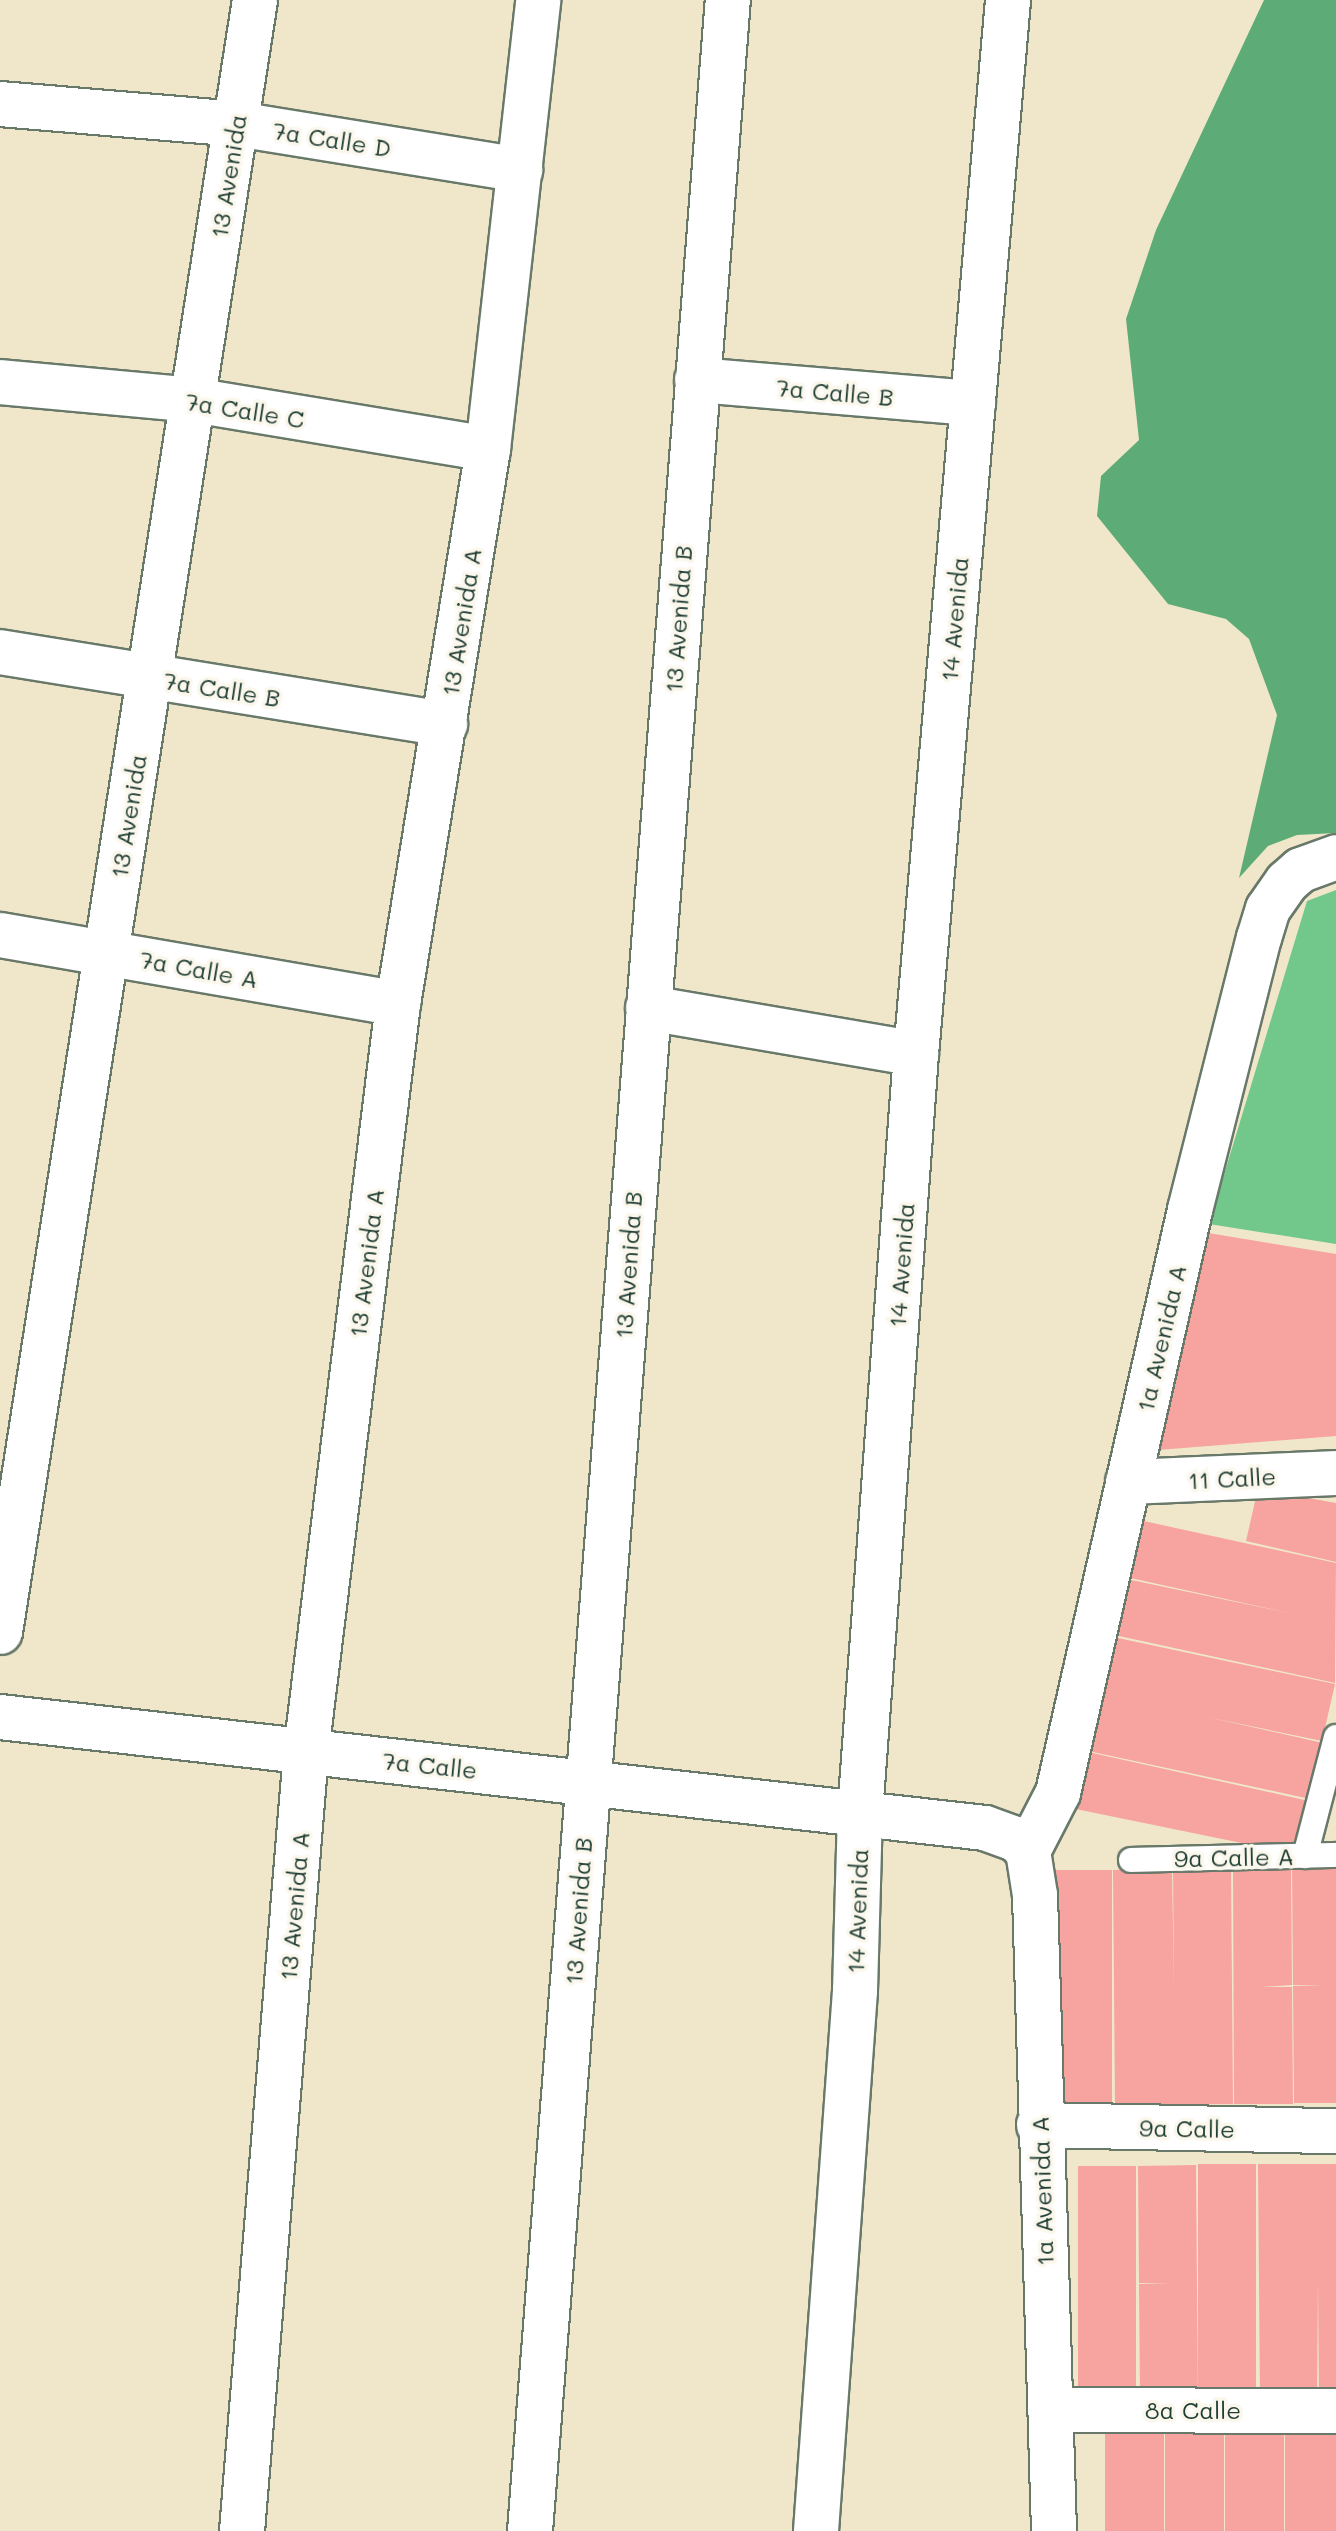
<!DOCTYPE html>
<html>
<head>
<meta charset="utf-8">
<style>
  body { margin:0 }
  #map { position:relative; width:1336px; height:2531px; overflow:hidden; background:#f0e7cb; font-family:Mali,sans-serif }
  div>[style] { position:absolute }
  .green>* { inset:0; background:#72c78b }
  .forest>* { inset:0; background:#5dac77 }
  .building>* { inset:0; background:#f7a4a0; transform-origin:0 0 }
  .roads { filter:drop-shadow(2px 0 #687869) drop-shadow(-2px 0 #687869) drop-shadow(0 2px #687869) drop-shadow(0 -2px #687869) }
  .lane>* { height:24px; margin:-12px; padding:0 12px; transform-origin:12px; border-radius:12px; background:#fff }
  .street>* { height:44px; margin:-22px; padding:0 22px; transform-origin:22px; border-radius:22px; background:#fff }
  .secondary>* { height:44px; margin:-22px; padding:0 22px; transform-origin:22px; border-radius:22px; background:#fff }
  span { translate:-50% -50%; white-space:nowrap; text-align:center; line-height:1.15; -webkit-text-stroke:7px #fbf7ec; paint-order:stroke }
  .street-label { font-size:24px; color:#1f3d34 }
</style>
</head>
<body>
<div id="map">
  <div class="green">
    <i style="clip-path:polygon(1336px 890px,1336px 1244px,1209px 1224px,1307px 901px)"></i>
  </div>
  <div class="forest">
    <i style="clip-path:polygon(1264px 0,1336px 0,1336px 833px,1297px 835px,1268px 846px,1239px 878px,1277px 715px,1249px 639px,1226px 619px,1168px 604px,1097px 516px,1101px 476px,1139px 440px,1126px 319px,1156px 230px)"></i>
  </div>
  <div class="building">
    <i style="clip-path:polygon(1202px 1232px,1336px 1254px,1336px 1436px,1158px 1450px)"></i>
    <i style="clip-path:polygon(1292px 1495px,1336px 1503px,1336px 1562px,1246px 1541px,1256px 1497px)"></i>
    <i style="clip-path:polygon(1130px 1518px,1336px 1563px,1335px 1683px,1105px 1633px,1117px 1577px,1294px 1614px,1117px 1575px)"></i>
    <i style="clip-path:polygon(1104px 1635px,1335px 1684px,1322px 1741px,1207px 1717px,1323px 1743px,1310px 1799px,1079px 1749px)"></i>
    <i style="clip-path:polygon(1079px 1750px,1309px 1801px,1299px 1849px,1276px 1850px,1066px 1807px)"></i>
    <i style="clip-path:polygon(1231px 1868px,1233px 2104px,1115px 2105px,1113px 1870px,1172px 1869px,1174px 1987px,1173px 1869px)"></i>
    <i style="clip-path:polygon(1291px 1868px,1292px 1985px,1261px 1987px,1292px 1987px,1293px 2104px,1234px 2104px,1233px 1869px)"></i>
    <i style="clip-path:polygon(1292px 1868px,1336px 1868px,1336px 2103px,1294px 2103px,1293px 1986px,1324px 1985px,1293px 1985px)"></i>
    <i style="left:1112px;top:1870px;width:235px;height:59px;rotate:90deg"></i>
    <i style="left:1256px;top:2164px;width:236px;height:58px;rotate:90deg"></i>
    <i style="clip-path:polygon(1258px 2164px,1336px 2164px,1336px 2399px,1319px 2399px,1318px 2281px,1317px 2399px,1260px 2400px)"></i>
    <i style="clip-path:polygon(1196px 2165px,1198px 2400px,1140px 2401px,1139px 2284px,1169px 2283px,1139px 2283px,1138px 2166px)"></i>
    <i style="left:1078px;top:2166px;width:58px;height:236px"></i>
    <i style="left:1105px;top:2425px;width:59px;height:106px"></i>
    <i style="left:1165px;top:2425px;width:59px;height:106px"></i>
    <i style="left:1225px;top:2425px;width:59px;height:106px"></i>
    <i style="left:1285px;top:2425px;width:51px;height:106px"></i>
  </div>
  <div class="roads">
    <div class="lane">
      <i style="left:1305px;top:1856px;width:123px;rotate:-75.4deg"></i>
      <i style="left:1131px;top:1860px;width:205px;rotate:-1.4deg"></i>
    </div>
    <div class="street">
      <i style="left:0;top:104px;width:238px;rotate:4.8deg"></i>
      <i style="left:237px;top:124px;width:287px;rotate:9.2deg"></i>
      <i style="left:697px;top:380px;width:277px;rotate:4.8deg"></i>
      <i style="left:0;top:382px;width:194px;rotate:5.3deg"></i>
      <i style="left:193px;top:400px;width:299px;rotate:9.4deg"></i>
      <i style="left:0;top:652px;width:451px;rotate:9.2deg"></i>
      <i style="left:0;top:935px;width:404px;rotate:9.8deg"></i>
      <i style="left:648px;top:1008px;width:272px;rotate:9.7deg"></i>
      <i style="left:1128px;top:1482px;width:208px;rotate:-2.5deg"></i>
      <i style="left:0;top:1632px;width:1652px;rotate:-81.12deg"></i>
      <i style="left:1028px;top:1851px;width:65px;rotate:-62.7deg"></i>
      <i style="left:1058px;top:1793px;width:598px;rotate:-77.24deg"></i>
      <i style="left:1190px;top:1210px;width:281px;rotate:-75.8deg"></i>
      <i style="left:1259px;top:938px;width:30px;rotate:-73deg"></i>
      <i style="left:1268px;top:909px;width:33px;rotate:-55deg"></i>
      <i style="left:1287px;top:882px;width:18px;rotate:-41deg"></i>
      <i style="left:1301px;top:870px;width:37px;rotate:-20deg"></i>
      <i style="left:1051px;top:2410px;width:285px;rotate:0.2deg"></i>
      <i style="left:242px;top:2531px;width:782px;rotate:-85.3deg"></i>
      <i style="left:530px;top:2531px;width:2539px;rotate:-85.53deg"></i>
      <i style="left:816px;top:2531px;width:541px;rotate:-85.87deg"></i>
      <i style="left:855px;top:1991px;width:178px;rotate:-88.4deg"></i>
      <i style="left:860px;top:1813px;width:761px;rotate:-85.78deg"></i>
      <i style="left:916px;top:1054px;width:1058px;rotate:-85.01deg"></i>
    </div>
    <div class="secondary">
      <i style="left:0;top:1717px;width:991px;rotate:6.43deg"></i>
      <i style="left:985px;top:1828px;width:33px;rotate:20deg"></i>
      <i style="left:1016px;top:1839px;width:17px;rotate:45deg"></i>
      <i style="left:1028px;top:1851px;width:45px;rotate:81deg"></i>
      <i style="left:1035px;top:1895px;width:636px;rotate:88.29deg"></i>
      <i style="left:306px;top:1752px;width:754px;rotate:-82.99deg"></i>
      <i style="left:398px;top:1004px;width:562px;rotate:-80.79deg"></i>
      <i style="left:488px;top:449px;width:452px;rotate:-83.6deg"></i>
      <i style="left:1039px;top:2125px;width:297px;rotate:1.2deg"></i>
    </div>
  </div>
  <div class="street-label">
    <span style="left:332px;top:139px;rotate:9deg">7a Calle D</span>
    <span style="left:228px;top:176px;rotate:-81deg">13 Avenida</span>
    <span style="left:835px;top:392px;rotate:5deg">7a Calle B</span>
    <span style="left:245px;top:410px;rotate:9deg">7a Calle C</span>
    <span style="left:678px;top:619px;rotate:-86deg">13 Avenida B</span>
    <span style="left:954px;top:619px;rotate:-85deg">14 Avenida</span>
    <span style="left:461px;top:622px;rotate:-81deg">13 Avenida A</span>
    <span style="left:222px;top:689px;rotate:9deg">7a Calle B</span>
    <span style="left:128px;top:816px;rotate:-81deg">13 Avenida</span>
    <span style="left:199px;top:969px;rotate:10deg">7a Calle A</span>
    <span style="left:366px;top:1263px;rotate:-83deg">13 Avenida A</span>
    <span style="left:628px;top:1265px;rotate:-86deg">13 Avenida B</span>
    <span style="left:901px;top:1265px;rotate:-86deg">14 Avenida</span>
    <span style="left:1161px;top:1338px;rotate:-77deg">1a Avenida A</span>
    <span style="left:1232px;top:1478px;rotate:-3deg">11 Calle</span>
    <span style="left:430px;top:1765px;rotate:6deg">7a Calle</span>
    <span style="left:1234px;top:1857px;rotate:-1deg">9a Calle A</span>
    <span style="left:294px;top:1906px;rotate:-85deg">13 Avenida A</span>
    <span style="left:578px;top:1911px;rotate:-86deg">13 Avenida B</span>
    <span style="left:857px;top:1911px;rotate:-88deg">14 Avenida</span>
    <span style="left:1187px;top:2128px;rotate:1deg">9a Calle</span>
    <span style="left:1042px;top:2191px;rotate:-92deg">1a Avenida A</span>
    <span style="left:1193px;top:2410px">8a Calle</span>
  </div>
</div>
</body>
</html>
